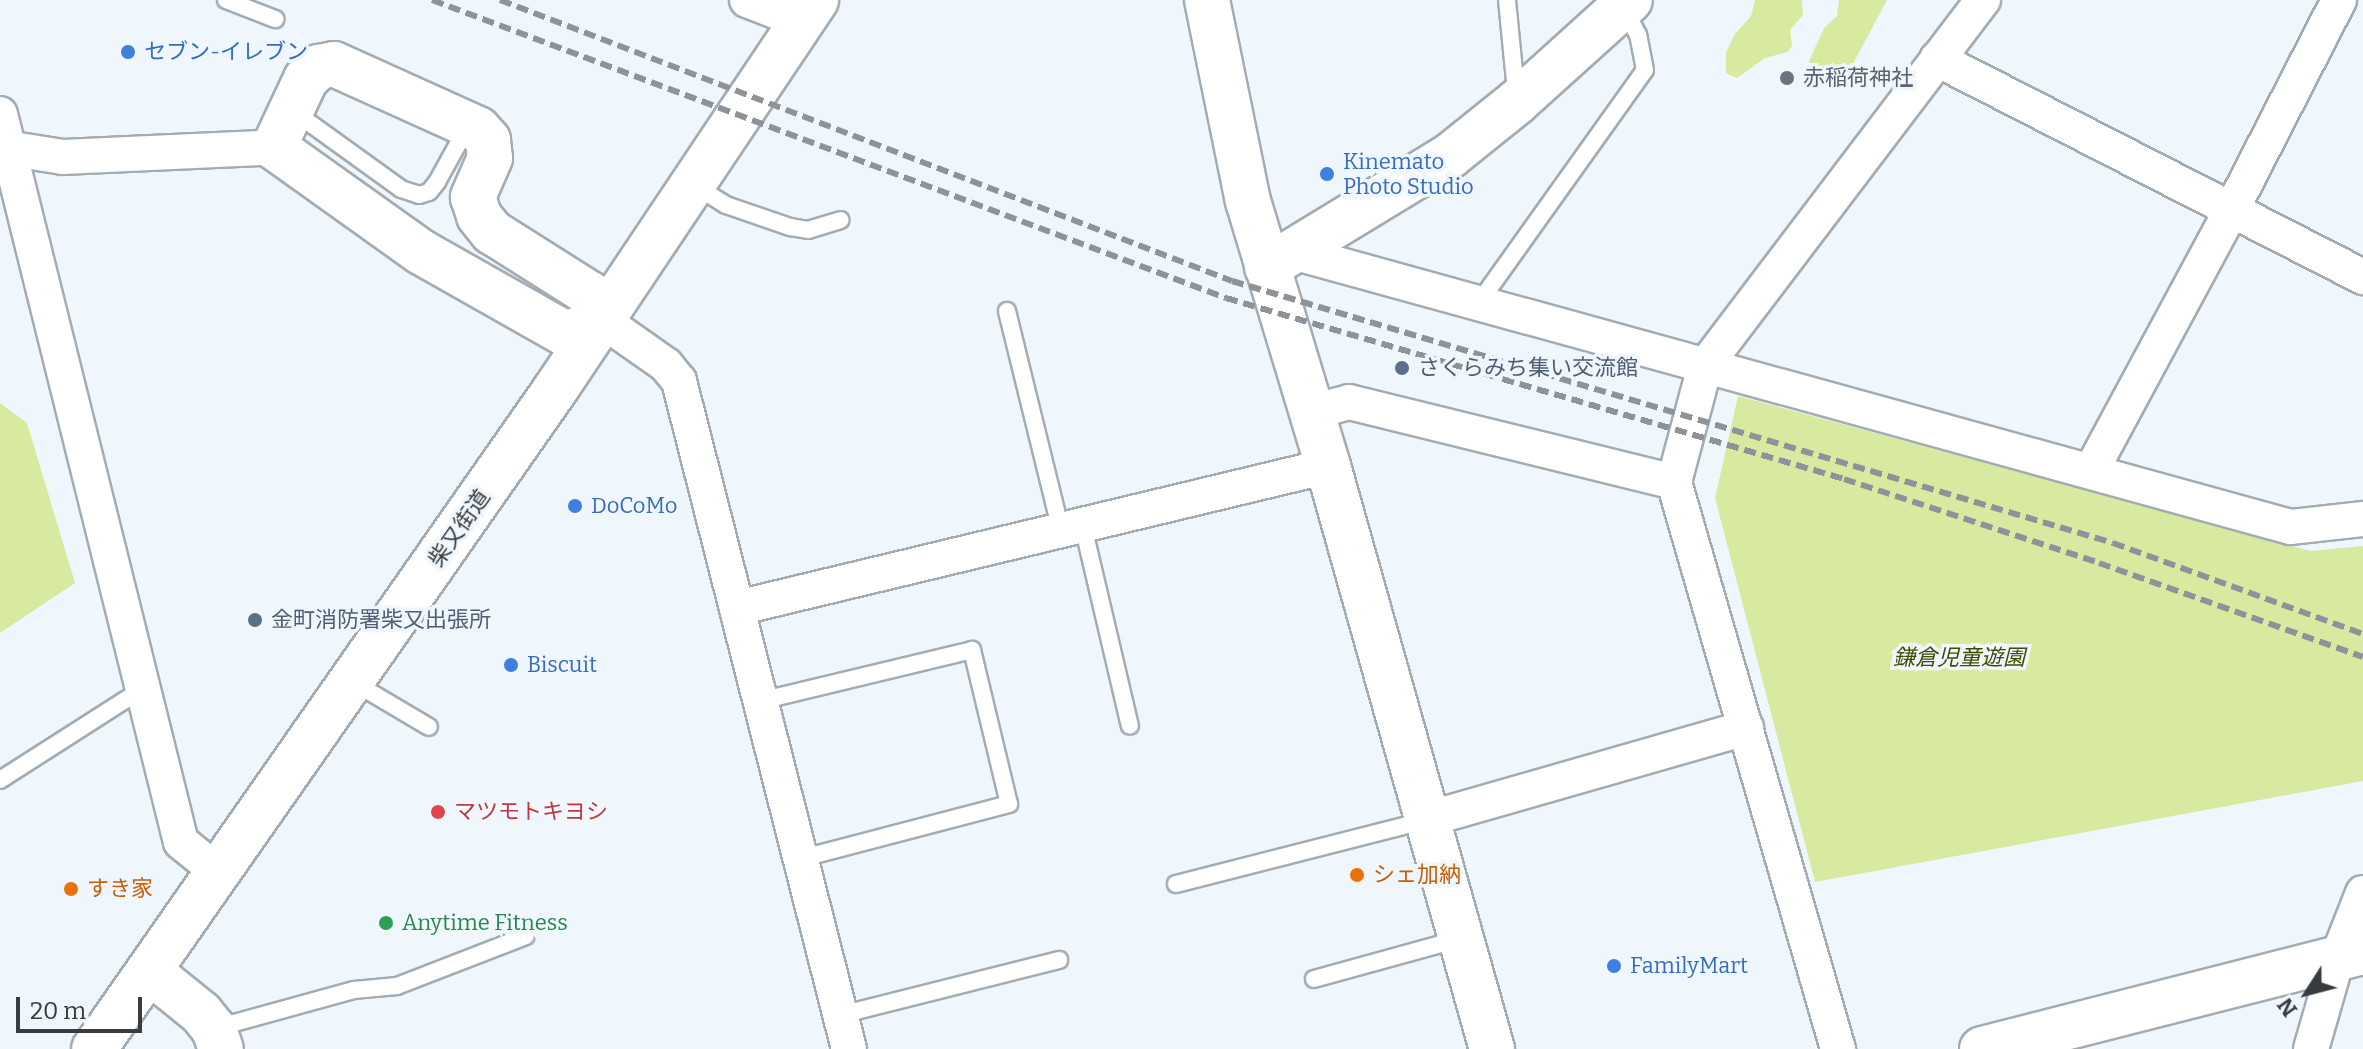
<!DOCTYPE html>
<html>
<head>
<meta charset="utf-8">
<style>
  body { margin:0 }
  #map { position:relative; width:2363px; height:1049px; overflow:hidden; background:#eff7fd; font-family:Bitter,"Noto Sans JP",serif }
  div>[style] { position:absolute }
  .green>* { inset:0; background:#d8ea9f }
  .roads { filter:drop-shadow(2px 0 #a3acb3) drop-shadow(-2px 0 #a3acb3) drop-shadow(0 2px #a3acb3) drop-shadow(0 -2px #a3acb3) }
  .lane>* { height:16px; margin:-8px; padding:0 8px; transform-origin:8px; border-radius:8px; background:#fff }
  .street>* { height:34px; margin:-17px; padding:0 17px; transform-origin:17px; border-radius:17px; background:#fff }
  .secondary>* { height:44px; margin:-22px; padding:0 22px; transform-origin:22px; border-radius:22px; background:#fff }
  .rail>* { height:6px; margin-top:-3px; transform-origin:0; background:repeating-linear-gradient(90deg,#8d9398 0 12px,transparent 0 18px) }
  .dots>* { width:22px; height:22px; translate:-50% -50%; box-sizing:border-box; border:4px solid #eff7fd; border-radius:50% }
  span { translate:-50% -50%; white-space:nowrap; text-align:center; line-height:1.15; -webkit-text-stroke:7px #eff7fd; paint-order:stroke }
  .shop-label { font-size:22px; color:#366cbe }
  .left { translate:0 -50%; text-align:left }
  .worship-label { font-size:22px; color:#5b616d }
  .service-label { font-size:22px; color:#4e5e75 }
  .street-label { font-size:22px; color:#383c3f }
  .park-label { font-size:22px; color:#404c03; font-style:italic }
  .health-label { font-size:22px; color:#be3a42 }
  .food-label { font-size:22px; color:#c56008 }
  .leisure-label { font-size:22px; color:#27864d }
  .north { position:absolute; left:2267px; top:953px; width:80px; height:80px; -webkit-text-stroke:6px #eff7fd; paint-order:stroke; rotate:234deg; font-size:22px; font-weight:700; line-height:32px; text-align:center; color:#383c3f }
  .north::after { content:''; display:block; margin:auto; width:28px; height:36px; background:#383c3f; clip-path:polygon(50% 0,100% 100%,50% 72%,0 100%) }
  .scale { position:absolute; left:16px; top:997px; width:126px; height:36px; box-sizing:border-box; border:4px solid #383c3f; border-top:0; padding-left:10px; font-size:24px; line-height:28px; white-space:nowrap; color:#383c3f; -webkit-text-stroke:6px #eff7fd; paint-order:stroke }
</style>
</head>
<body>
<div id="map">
  <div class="green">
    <i style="clip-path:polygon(1755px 0,1802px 0,1803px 15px,1790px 30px,1792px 46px,1788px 52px,1765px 58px,1737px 78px,1726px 73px,1726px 52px,1735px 34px,1751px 16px)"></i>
    <i style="clip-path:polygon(1839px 0,1887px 0,1847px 75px,1821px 84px,1809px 61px,1824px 28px,1837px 16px)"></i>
    <i style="clip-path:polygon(1738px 396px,2311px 551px,2363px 546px,2363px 781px,1815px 882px,1715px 498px)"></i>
    <i style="clip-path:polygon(0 403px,27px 423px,75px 583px,0 633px)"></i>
  </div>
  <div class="roads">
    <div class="lane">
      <i style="left:226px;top:0;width:53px;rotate:21.2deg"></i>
      <i style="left:1507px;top:0;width:92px;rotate:84.4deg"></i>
      <i style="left:293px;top:111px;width:133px;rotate:35.8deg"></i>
      <i style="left:401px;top:189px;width:19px;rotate:18deg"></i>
      <i style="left:419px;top:195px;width:10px;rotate:-17deg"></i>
      <i style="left:429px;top:192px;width:13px;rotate:-51deg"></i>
      <i style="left:437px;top:182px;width:56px;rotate:-61.1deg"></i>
      <i style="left:464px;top:133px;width:6px;rotate:-99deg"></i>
      <i style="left:694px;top:185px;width:38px;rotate:32deg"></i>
      <i style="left:726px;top:205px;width:68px;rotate:19deg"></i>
      <i style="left:790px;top:227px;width:18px;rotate:9deg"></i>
      <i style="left:808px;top:230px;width:34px;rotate:-17deg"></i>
      <i style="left:1478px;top:304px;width:287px;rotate:-54.5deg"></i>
      <i style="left:1645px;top:70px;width:36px;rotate:-101deg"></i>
      <i style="left:1638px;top:35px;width:31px;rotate:-117deg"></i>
      <i style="left:1007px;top:311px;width:227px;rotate:76.2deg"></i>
      <i style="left:1083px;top:526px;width:205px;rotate:76.8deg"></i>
      <i style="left:353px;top:682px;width:88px;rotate:30.6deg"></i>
      <i style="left:760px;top:701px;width:218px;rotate:-13.5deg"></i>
      <i style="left:972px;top:650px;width:158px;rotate:76.5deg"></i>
      <i style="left:1009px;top:804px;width:216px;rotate:165.3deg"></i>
      <i style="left:0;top:780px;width:171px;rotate:-32.6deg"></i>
      <i style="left:1176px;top:884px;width:259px;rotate:-14.3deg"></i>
      <i style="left:1314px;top:979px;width:150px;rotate:-15.4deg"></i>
      <i style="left:840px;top:1015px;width:226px;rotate:-14.1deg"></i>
      <i style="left:216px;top:1028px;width:143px;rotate:-15.4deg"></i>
      <i style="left:354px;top:990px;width:43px;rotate:-5.3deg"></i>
      <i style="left:397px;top:986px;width:138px;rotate:-21.2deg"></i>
    </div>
    <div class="street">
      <i style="left:747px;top:0;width:58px;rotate:21.3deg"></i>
      <i style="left:1937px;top:59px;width:479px;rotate:27.1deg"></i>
      <i style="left:0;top:114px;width:750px;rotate:76.04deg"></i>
      <i style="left:181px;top:842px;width:48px;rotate:39deg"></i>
      <i style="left:0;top:147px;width:64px;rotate:9deg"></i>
      <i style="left:63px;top:157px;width:197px;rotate:-2.6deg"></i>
      <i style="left:1293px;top:252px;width:1035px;rotate:15.41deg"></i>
      <i style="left:2291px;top:527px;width:72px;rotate:-6.3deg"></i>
      <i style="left:602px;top:320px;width:78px;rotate:35.1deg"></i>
      <i style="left:666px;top:365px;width:21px;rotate:51deg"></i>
      <i style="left:679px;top:381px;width:689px;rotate:75.72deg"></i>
      <i style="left:1312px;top:412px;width:38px;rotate:-15deg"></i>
      <i style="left:1349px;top:402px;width:335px;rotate:13.8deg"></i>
      <i style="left:2091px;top:471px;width:295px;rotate:-61.7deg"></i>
      <i style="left:2231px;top:211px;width:237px;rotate:-62.9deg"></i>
      <i style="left:737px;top:608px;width:608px;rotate:-13.51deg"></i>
      <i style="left:1428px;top:819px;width:331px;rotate:-16deg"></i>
      <i style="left:1838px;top:1049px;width:590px;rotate:-106.13deg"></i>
      <i style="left:1674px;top:482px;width:120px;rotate:-75deg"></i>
      <i style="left:1705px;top:366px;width:460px;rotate:-52.8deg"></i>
      <i style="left:2311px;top:1049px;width:94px;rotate:-73.9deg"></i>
      <i style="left:2337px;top:959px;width:71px;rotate:-68.5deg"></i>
    </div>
    <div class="secondary">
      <i style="left:1207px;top:0;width:205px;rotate:78.5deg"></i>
      <i style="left:1248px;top:201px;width:277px;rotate:73.2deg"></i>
      <i style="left:1328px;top:466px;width:606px;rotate:74.29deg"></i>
      <i style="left:334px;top:64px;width:158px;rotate:24.3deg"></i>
      <i style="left:478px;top:129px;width:15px;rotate:48deg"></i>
      <i style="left:488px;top:140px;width:18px;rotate:84deg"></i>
      <i style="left:490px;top:158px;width:43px;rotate:113.6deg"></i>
      <i style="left:473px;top:197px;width:20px;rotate:72deg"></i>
      <i style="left:479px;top:216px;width:21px;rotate:51deg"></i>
      <i style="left:492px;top:232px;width:116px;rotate:32.3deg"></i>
      <i style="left:590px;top:294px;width:29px;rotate:65deg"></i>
      <i style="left:602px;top:320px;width:39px;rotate:159deg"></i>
      <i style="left:566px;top:334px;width:167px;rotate:-150.5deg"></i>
      <i style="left:421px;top:252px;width:181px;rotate:-144.5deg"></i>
      <i style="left:274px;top:147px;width:75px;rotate:-64.8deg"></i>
      <i style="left:306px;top:79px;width:18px;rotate:-43deg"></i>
      <i style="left:319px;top:67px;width:15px;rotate:-11deg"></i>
      <i style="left:1267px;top:267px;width:215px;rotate:-31.3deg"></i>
      <i style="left:1451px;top:155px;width:85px;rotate:-38.8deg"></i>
      <i style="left:1517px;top:102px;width:152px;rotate:-42.1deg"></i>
      <i style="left:149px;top:971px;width:67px;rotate:38.9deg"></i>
      <i style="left:201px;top:1013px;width:21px;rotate:51deg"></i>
      <i style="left:214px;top:1029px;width:21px;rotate:71deg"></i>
      <i style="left:94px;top:1049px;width:808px;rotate:-55.03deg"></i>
      <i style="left:557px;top:387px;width:466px;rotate:-56.2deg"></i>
      <i style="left:1982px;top:1049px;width:393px;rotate:-14.3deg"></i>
    </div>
  </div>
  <div class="rail">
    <i style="left:432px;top:0;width:848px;rotate:20.57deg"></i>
    <i style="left:1226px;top:298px;width:644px;rotate:16.32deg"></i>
    <i style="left:1844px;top:479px;width:268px;rotate:18.2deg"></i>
    <i style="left:2099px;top:563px;width:280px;rotate:19.6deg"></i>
    <i style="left:500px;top:0;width:784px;rotate:21deg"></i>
    <i style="left:1232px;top:281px;width:919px;rotate:16.56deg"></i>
    <i style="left:2113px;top:543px;width:266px;rotate:20deg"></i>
  </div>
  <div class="dots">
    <i style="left:128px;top:52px;background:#3f7fe0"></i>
    <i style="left:1787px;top:78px;background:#6b7280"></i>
    <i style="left:1327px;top:174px;background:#3f7fe0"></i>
    <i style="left:1402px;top:368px;background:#5c6f8a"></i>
    <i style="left:575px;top:506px;background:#3f7fe0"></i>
    <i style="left:255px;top:620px;background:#5c6f8a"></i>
    <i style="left:511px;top:665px;background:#3f7fe0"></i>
    <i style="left:438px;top:812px;background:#e0444e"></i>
    <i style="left:1357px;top:875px;background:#e8710a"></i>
    <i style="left:71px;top:889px;background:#e8710a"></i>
    <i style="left:386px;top:923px;background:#2e9e5b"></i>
    <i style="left:1614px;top:966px;background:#3f7fe0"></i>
  </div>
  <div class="shop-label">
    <span class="left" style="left:144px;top:52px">セブン-イレブン</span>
    <span class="left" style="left:1343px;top:174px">Kinemato<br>Photo Studio</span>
    <span class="left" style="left:591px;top:506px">DoCoMo</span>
    <span class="left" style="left:527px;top:665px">Biscuit</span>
    <span class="left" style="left:1630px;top:966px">FamilyMart</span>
  </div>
  <div class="worship-label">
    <span class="left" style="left:1803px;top:78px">赤稲荷神社</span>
  </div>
  <div class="service-label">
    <span class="left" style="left:1418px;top:368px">さくらみち集い交流館</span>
    <span class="left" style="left:271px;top:620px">金町消防署柴又出張所</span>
  </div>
  <div class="street-label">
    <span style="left:459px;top:528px;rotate:-55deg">柴又街道</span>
  </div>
  <div class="park-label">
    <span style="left:1959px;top:658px">鎌倉児童遊園</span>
  </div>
  <div class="health-label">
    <span class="left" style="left:454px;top:812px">マツモトキヨシ</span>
  </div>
  <div class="food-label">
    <span class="left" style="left:1373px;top:875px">シェ加納</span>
    <span class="left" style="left:87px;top:889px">すき家</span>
  </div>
  <div class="leisure-label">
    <span class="left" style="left:402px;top:923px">Anytime Fitness</span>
  </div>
  <div class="north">N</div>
  <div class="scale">20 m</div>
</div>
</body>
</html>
